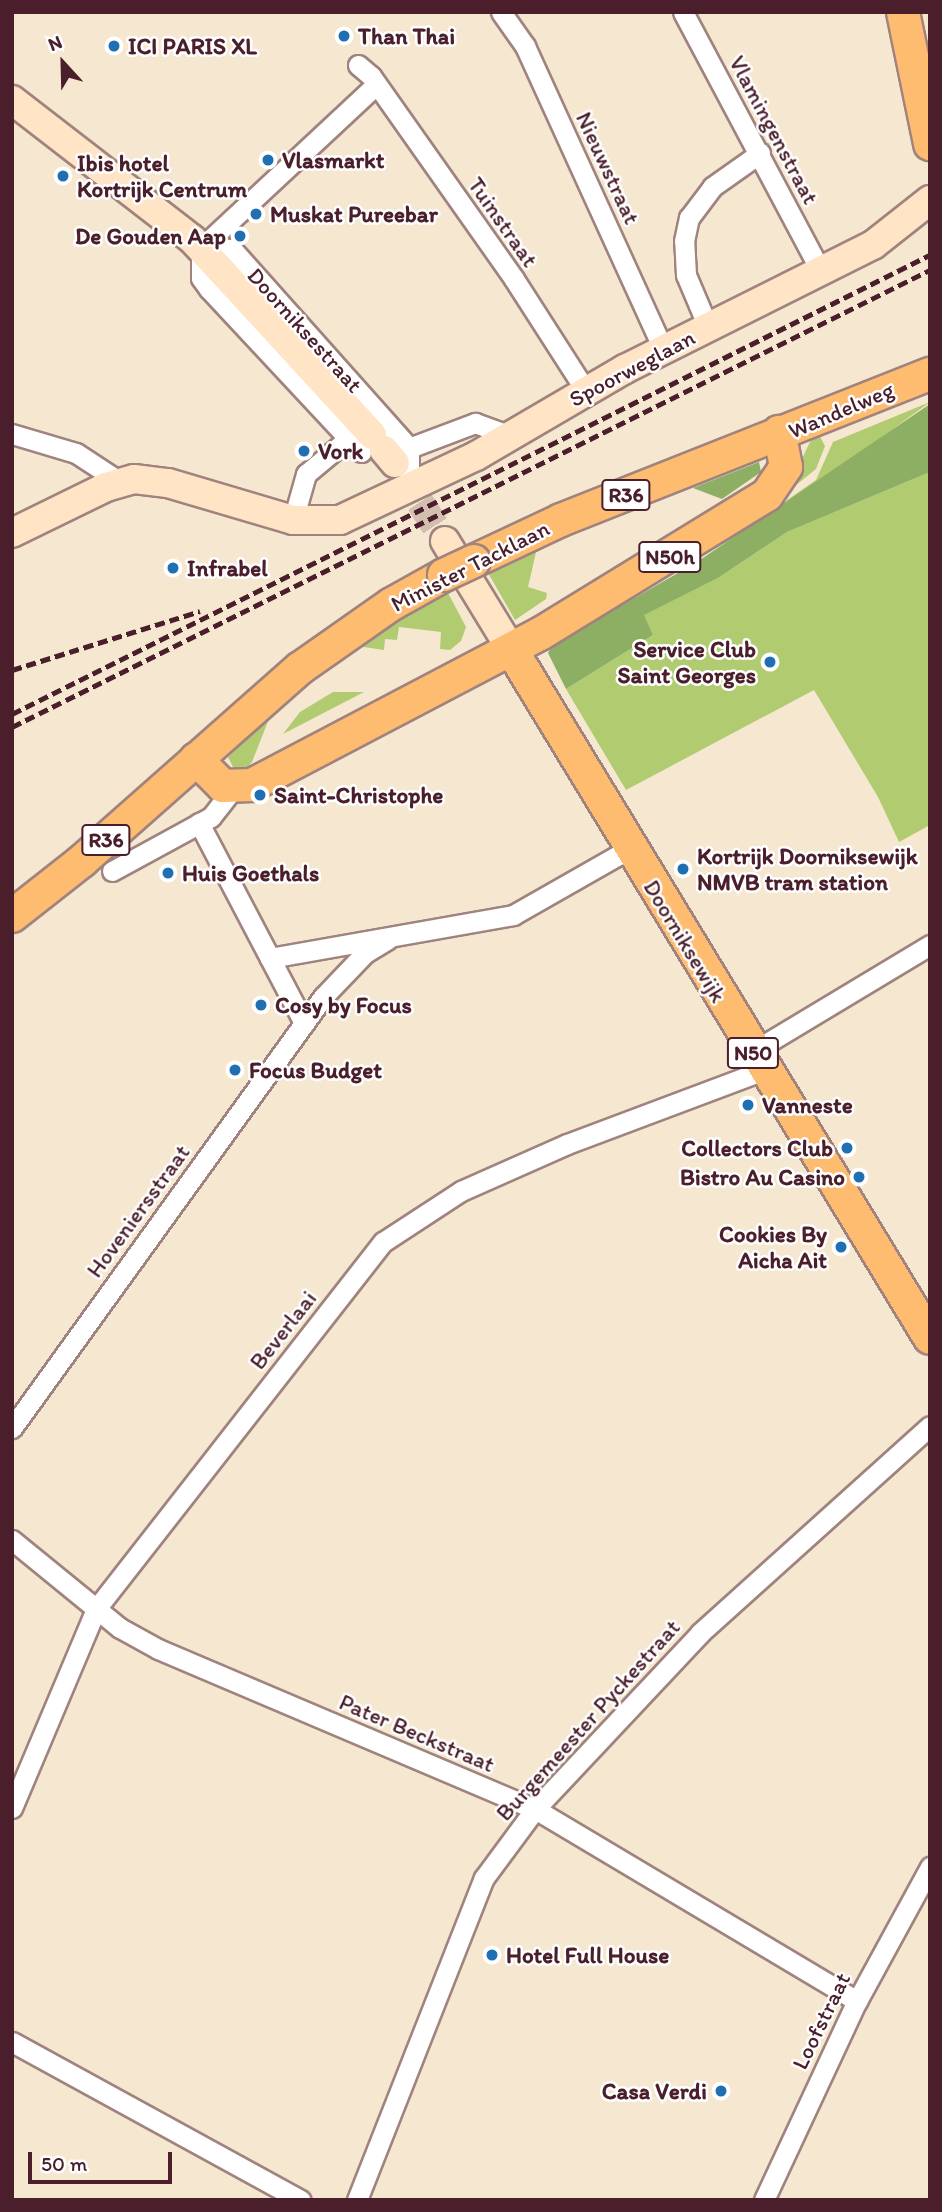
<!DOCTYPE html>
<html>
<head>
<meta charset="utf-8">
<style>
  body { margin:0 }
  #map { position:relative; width:942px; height:2212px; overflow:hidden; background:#f5e7d0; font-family:Itim,sans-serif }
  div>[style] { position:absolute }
  .green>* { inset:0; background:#b1cb71 }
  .forest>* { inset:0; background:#8caf63 }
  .secondary-tunnel>* { height:28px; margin-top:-14px; transform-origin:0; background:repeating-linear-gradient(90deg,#d3bfaf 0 28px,transparent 0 42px) }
  .roads { filter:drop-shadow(2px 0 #a0837e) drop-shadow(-2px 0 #a0837e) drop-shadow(0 2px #a0837e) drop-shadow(0 -2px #a0837e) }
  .street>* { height:19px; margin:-9.5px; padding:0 9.5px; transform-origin:9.5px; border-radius:9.5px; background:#fff }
  .secondary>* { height:28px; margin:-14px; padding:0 14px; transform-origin:14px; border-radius:14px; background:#ffe4c6 }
  .primary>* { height:32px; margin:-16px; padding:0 16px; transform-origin:16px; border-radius:16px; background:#febc70 }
  .rail>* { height:5px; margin-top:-2.5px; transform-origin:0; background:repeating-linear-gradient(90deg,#4a1f2b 0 10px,transparent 0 15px) }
  .bridges { filter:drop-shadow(2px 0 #a0837e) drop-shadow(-2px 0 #a0837e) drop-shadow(0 2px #a0837e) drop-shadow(0 -2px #a0837e) }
  .primary-bridge>* { height:32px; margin:-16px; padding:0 16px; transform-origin:16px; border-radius:16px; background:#febc70 }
  .dots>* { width:19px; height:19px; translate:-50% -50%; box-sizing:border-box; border:4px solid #fff; border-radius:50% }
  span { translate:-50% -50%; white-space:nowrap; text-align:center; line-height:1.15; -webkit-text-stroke:5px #fff; paint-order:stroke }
  .shield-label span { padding:2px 5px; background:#fff; border:2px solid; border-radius:5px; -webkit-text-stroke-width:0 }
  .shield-label { font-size:21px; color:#4a1f2b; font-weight:700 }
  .poi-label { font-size:23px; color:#4a1f2b; font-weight:700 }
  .left { translate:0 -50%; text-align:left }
  .right { translate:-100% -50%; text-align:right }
  .street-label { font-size:23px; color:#4a1f2b }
  .frame { position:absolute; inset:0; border:14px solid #4a1f2b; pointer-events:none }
  .north { position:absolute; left:28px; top:28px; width:70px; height:70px; -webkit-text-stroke:5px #fff; paint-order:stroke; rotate:338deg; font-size:19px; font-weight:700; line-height:28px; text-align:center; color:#4a1f2b }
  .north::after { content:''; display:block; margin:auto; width:24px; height:32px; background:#4a1f2b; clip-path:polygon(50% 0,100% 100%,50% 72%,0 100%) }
  .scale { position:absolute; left:28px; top:2152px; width:144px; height:32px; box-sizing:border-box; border:4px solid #4a1f2b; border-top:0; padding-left:9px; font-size:21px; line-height:24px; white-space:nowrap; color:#4a1f2b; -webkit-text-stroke:5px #fff; paint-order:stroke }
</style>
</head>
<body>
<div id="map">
  <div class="green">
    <i style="clip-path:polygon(930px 402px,834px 472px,777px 507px,816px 480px,833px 442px)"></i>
    <i style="clip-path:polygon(819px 435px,825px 446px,816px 469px,785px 494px,810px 442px)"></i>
    <i style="clip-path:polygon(930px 472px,930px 825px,899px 842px,878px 797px,814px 690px,626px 790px,566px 689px,653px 635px,643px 615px,718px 578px,787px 532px)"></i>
    <i style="clip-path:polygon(537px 548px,528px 587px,547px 593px,546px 599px,515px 620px,487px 571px)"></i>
    <i style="clip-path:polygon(447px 591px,466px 627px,461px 641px,450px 650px,440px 649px,441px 632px,399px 627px,397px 640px,385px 639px,384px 650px,357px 646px)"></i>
    <i style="clip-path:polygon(333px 692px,364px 692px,283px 734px,300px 712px)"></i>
    <i style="clip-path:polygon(272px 711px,252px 762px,247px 768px,234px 769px,228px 757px,239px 747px,236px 743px)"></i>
  </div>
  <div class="forest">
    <i style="clip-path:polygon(930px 404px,930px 472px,787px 532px,718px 578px,644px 615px,653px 635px,566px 689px,548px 653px,553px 645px,697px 562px)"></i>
    <i style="clip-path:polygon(759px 462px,761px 472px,722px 499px,693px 488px)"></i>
  </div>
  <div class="secondary-tunnel">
    <i style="left:397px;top:467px;width:88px;rotate:57deg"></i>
  </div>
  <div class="roads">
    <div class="street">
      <i style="left:501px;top:12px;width:42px;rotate:54.8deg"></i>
      <i style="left:525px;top:46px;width:333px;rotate:65.5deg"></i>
      <i style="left:683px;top:12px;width:293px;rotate:62deg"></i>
      <i style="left:358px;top:65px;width:17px;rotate:40deg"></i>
      <i style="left:371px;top:76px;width:248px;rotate:54.8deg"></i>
      <i style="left:514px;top:279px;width:133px;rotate:57.3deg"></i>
      <i style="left:201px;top:248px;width:31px;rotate:2deg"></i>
      <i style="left:232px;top:249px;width:266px;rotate:48.3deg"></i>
      <i style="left:409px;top:448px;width:25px;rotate:90deg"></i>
      <i style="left:201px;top:248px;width:30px;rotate:90deg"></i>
      <i style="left:201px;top:278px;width:14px;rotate:54deg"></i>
      <i style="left:209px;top:289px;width:223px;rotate:47deg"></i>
      <i style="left:201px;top:248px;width:239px;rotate:-43deg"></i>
      <i style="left:708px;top:327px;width:56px;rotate:-112.9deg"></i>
      <i style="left:686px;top:275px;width:34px;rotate:-93deg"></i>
      <i style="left:684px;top:241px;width:24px;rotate:-78deg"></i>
      <i style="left:689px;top:218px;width:39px;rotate:-53deg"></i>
      <i style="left:712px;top:187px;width:59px;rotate:-35.3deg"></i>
      <i style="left:12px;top:434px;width:67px;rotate:16.5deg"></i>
      <i style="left:76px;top:453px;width:51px;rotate:33.1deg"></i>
      <i style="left:409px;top:448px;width:71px;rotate:-20.7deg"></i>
      <i style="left:475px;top:423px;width:38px;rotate:20deg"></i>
      <i style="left:293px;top:520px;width:48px;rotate:-74.2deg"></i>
      <i style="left:306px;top:474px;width:55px;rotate:-39.8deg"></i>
      <i style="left:199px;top:823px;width:226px;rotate:62.3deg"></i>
      <i style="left:112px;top:871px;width:113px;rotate:-28.6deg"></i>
      <i style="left:211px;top:817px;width:36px;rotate:-52deg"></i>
      <i style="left:270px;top:958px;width:247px;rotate:-10deg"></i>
      <i style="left:513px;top:915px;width:133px;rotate:-29.6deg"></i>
      <i style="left:752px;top:1052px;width:208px;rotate:-31deg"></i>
      <i style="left:12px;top:1428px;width:531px;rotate:-54.19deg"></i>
      <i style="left:323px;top:997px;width:61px;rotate:-46.3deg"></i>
      <i style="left:365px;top:953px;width:26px;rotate:-31deg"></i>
      <i style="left:12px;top:1540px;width:139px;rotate:39.2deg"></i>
      <i style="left:120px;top:1628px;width:43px;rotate:28.9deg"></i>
      <i style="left:158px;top:1649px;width:410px;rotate:23deg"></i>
      <i style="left:535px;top:1809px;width:375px;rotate:30.8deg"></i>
      <i style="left:12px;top:1808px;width:216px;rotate:-67.1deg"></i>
      <i style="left:96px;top:1609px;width:466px;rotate:-52deg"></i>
      <i style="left:383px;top:1242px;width:93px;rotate:-33.2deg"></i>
      <i style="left:461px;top:1191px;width:116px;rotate:-23.9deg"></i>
      <i style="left:567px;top:1144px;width:210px;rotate:-20.6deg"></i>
      <i style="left:12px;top:2042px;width:329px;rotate:28.7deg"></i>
      <i style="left:357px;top:2200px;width:346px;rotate:-68.5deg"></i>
      <i style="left:484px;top:1878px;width:86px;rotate:-53.5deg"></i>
      <i style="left:535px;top:1809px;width:241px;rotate:-46.8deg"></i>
      <i style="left:700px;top:1633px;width:309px;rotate:-42deg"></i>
      <i style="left:764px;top:2200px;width:220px;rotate:-65deg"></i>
      <i style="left:857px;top:2001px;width:153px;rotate:-61.4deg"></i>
    </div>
    <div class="secondary">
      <i style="left:12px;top:100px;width:227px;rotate:37.7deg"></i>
      <i style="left:192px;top:239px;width:266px;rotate:47.4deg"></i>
      <i style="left:384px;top:450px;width:17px;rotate:50deg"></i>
      <i style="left:12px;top:533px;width:105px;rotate:-26.1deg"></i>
      <i style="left:106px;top:487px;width:29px;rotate:-16deg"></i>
      <i style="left:134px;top:479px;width:34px;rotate:7deg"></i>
      <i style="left:168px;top:483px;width:130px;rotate:16.5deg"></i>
      <i style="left:293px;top:520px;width:47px"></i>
      <i style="left:340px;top:520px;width:150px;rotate:-25.2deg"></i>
      <i style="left:476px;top:456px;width:173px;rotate:-30.3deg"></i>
      <i style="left:625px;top:369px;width:277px;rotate:-26.6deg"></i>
      <i style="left:873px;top:245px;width:73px;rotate:-38.3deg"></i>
      <i style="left:445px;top:541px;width:127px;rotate:58.6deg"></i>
    </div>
    <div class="primary">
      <i style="left:903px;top:12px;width:135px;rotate:78.4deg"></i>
      <i style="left:474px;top:561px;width:96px;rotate:-25.2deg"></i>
      <i style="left:561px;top:520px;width:397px;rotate:-21.6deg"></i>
      <i style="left:511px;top:649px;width:806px;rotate:58.7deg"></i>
      <i style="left:196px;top:759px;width:38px;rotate:45deg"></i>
      <i style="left:223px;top:786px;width:29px;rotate:-2deg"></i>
      <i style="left:252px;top:785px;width:325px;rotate:-27.7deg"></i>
      <i style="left:540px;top:634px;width:266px;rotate:-31.5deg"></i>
      <i style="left:767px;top:495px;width:34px;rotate:-56deg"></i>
      <i style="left:786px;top:467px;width:36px;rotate:-101deg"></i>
      <i style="left:12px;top:916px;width:89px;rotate:-38.2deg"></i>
      <i style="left:82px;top:861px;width:290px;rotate:-41.5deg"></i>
      <i style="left:299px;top:669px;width:113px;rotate:-35deg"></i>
      <i style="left:392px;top:604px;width:60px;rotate:-29.1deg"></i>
    </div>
  </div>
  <div class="rail">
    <i style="left:12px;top:670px;width:197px;rotate:-17.4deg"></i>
    <i style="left:12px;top:714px;width:1026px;rotate:-26.57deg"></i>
    <i style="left:12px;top:727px;width:1025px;rotate:-26.47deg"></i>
  </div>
  <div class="bridges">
    <div class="primary-bridge">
      <i style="left:444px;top:575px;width:33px;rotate:-25deg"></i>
    </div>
  </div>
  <div class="dots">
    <i style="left:344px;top:36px;background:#1f6fb2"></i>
    <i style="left:114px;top:46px;background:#1f6fb2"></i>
    <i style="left:268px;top:160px;background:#1f6fb2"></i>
    <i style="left:63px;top:176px;background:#1f6fb2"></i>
    <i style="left:256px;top:214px;background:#1f6fb2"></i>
    <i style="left:240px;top:236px;background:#1f6fb2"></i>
    <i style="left:304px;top:451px;background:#1f6fb2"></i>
    <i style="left:173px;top:568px;background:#1f6fb2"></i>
    <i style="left:770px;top:662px;background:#1f6fb2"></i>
    <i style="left:260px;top:795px;background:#1f6fb2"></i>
    <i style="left:683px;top:869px;background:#1f6fb2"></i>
    <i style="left:168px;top:873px;background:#1f6fb2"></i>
    <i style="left:261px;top:1005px;background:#1f6fb2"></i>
    <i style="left:235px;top:1070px;background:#1f6fb2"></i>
    <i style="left:748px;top:1105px;background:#1f6fb2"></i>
    <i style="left:847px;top:1148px;background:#1f6fb2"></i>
    <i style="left:859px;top:1177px;background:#1f6fb2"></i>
    <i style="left:841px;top:1247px;background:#1f6fb2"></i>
    <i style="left:492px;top:1955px;background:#1f6fb2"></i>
    <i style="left:721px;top:2091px;background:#1f6fb2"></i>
  </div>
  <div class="shield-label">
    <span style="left:626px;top:495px">R36</span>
    <span style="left:670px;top:557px">N50h</span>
    <span style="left:106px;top:840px">R36</span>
    <span style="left:753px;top:1053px">N50</span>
  </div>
  <div class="poi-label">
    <span class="left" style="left:358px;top:36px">Than Thai</span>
    <span class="left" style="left:128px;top:46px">ICI PARIS XL</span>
    <span class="left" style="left:282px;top:160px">Vlasmarkt</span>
    <span class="left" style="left:77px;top:176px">Ibis hotel<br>Kortrijk Centrum</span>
    <span class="left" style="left:270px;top:214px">Muskat Pureebar</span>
    <span class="right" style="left:226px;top:236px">De Gouden Aap</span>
    <span class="left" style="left:318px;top:451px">Vork</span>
    <span class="left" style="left:187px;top:568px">Infrabel</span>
    <span class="right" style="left:756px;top:662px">Service Club<br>Saint Georges</span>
    <span class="left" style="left:274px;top:795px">Saint-Christophe</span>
    <span class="left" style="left:697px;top:869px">Kortrijk Doorniksewijk<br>NMVB tram station</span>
    <span class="left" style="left:182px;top:873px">Huis Goethals</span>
    <span class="left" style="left:275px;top:1005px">Cosy by Focus</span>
    <span class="left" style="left:249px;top:1070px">Focus Budget</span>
    <span class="left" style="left:762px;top:1105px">Vanneste</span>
    <span class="right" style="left:833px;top:1148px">Collectors Club</span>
    <span class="right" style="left:845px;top:1177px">Bistro Au Casino</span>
    <span class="right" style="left:827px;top:1247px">Cookies By<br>Aicha Ait</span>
    <span class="left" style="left:506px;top:1955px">Hotel Full House</span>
    <span class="right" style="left:707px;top:2091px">Casa Verdi</span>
  </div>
  <div class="street-label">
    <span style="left:774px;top:130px;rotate:62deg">Vlamingenstraat</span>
    <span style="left:608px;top:168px;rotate:65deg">Nieuwstraat</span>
    <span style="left:503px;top:222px;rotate:55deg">Tuinstraat</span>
    <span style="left:305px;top:330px;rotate:48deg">Doorniksestraat</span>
    <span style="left:632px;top:368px;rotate:-28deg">Spoorweglaan</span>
    <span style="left:841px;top:410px;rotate:-23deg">Wandelweg</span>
    <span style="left:470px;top:566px;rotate:-27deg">Minister Tacklaan</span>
    <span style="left:685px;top:941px;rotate:59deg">Doorniksewijk</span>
    <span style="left:138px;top:1211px;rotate:-54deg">Hoveniersstraat</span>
    <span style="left:283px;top:1330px;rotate:-52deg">Beverlaai</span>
    <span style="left:588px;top:1720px;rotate:-48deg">Burgemeester Pyckestraat</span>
    <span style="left:417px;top:1733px;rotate:23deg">Pater Beckstraat</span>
    <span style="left:821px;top:2021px;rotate:-64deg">Loofstraat</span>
  </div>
  <div class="frame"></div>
  <div class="north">N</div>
  <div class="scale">50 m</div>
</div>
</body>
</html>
